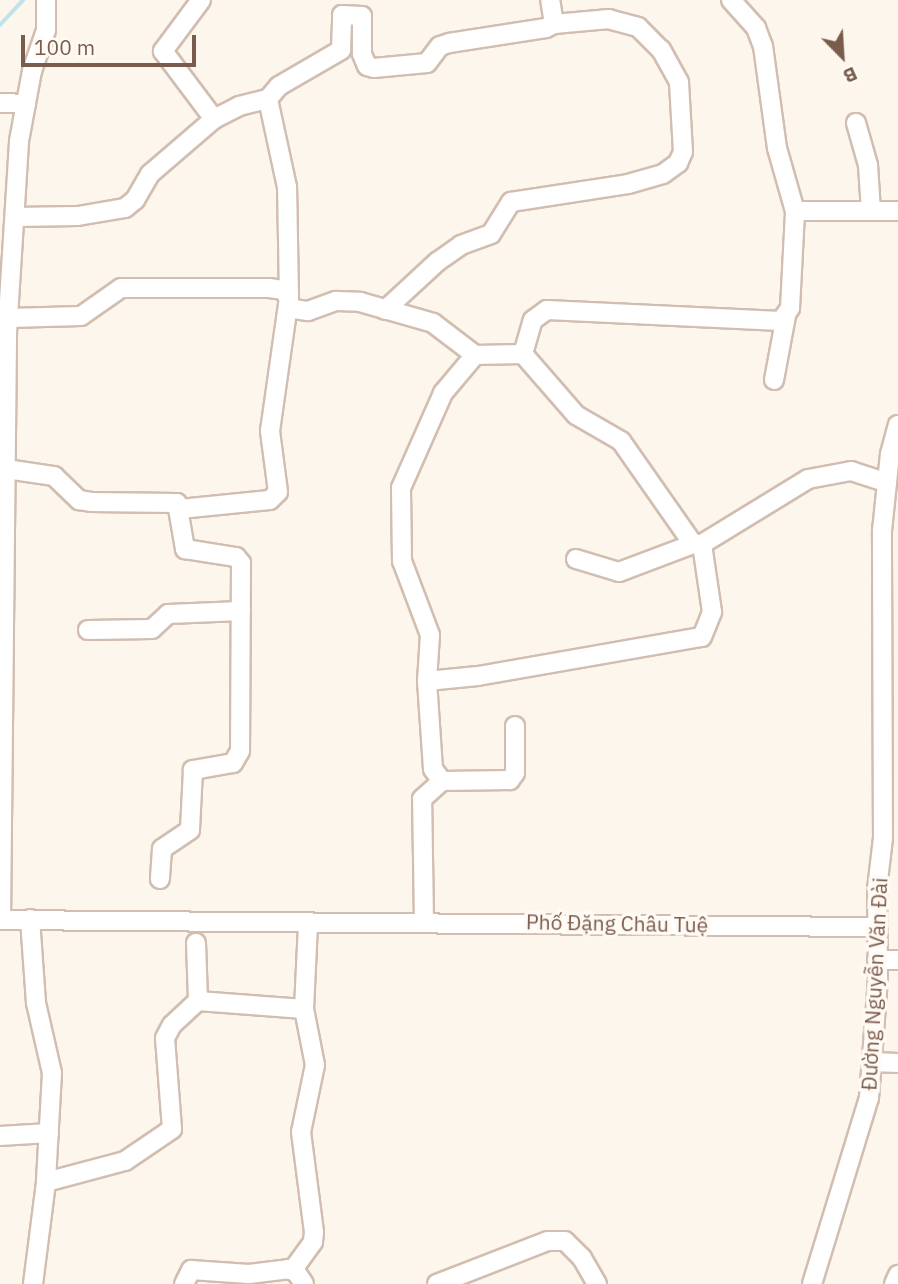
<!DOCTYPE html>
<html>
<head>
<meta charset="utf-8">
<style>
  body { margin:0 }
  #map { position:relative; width:898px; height:1284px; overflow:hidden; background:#fdf6ec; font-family:"IBM Plex Sans",sans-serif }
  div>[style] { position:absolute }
  .stream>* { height:3.5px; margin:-1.75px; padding:0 1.75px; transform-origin:1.75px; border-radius:1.75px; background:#bfe3e8 }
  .roads { filter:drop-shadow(2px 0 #d1beb0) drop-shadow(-2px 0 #d1beb0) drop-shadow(0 2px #d1beb0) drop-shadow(0 -2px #d1beb0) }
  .minor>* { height:18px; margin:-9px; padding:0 9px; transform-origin:9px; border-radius:9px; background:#fff }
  span { translate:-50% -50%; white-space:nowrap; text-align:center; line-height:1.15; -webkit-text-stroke:7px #fffaf3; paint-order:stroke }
  .street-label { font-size:21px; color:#7a5c4d }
  .north { position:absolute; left:807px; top:21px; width:70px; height:70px; -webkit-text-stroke:5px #fffaf3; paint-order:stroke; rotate:156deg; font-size:19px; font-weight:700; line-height:28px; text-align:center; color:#7a5c4d }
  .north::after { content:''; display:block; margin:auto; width:24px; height:32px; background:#7a5c4d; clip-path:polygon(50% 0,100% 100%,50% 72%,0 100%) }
  .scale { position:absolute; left:21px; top:35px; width:175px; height:32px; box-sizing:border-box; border:4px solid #7a5c4d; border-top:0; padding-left:9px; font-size:21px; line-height:24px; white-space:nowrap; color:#7a5c4d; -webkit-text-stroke:5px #fffaf3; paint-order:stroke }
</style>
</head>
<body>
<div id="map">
  <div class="stream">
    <i style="left:0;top:25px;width:34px;rotate:-47deg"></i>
  </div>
  <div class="roads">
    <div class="minor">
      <i style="left:201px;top:0;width:64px;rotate:126.7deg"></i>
      <i style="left:163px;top:51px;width:85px;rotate:53.1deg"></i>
      <i style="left:731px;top:0;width:38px;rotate:48deg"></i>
      <i style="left:756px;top:28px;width:19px;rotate:69deg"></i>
      <i style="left:763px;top:46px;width:103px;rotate:82.2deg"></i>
      <i style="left:777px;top:148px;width:66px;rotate:74.1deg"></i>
      <i style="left:0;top:103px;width:26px;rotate:2deg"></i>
      <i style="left:856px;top:123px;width:44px;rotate:74.1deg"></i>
      <i style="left:868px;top:165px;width:46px;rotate:86.3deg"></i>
      <i style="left:15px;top:217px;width:63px;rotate:-0.9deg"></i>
      <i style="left:78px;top:216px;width:48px;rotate:-9.7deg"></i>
      <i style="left:125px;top:208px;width:13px;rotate:-39deg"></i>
      <i style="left:135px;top:200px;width:30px;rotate:-60deg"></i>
      <i style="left:150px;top:174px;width:84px;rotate:-40.7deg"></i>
      <i style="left:214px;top:119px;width:28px;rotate:-27deg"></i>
      <i style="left:239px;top:106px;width:30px;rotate:-14deg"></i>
      <i style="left:288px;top:308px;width:20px;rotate:9deg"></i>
      <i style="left:308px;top:311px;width:30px;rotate:-20deg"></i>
      <i style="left:336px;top:301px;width:24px;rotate:2deg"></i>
      <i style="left:360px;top:302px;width:76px;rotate:16deg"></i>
      <i style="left:433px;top:323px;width:53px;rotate:37.3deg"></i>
      <i style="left:475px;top:355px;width:48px;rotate:-1.2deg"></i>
      <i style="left:523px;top:354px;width:81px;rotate:49deg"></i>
      <i style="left:576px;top:415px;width:52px;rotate:30deg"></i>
      <i style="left:621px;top:441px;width:126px;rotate:55deg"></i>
      <i style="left:693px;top:544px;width:9px"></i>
      <i style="left:702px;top:544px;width:124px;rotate:-31.5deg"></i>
      <i style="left:808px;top:479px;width:44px;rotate:-10.5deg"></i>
      <i style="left:851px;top:471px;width:38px;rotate:18deg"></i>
      <i style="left:385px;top:310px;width:71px;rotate:-42.7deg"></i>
      <i style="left:437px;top:262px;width:29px;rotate:-35deg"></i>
      <i style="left:461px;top:245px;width:32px;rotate:-20deg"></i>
      <i style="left:491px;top:234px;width:38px;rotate:-58deg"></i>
      <i style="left:511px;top:202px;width:118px;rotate:-8.7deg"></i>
      <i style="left:628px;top:184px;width:36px;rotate:-16deg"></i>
      <i style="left:663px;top:174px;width:19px;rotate:-36deg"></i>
      <i style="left:678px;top:163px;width:12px;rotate:-66deg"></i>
      <i style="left:683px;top:152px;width:70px;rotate:-93.3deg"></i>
      <i style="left:679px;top:82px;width:37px;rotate:-119deg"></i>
      <i style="left:661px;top:50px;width:33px;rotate:-135deg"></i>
      <i style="left:638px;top:27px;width:30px;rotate:-165deg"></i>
      <i style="left:609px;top:19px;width:55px;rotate:174.8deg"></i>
      <i style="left:9px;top:318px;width:72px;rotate:-1.6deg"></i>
      <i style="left:81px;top:316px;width:49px;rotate:-35deg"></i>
      <i style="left:121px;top:288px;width:148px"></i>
      <i style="left:269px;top:288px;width:14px;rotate:8deg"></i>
      <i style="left:283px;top:290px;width:10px;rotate:53deg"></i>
      <i style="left:523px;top:354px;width:35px;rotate:-74deg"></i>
      <i style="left:533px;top:320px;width:17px;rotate:-36deg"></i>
      <i style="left:547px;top:310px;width:234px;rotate:2.7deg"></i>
      <i style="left:781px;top:321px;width:16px;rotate:-55deg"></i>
      <i style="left:790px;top:308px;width:97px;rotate:-87deg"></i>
      <i style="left:795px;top:211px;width:103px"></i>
      <i style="left:774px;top:380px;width:65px;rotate:-79.4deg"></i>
      <i style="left:6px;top:469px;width:49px;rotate:8.3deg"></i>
      <i style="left:54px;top:476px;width:35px;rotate:44deg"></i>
      <i style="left:79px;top:500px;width:12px;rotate:9deg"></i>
      <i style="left:91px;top:502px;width:86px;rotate:0.7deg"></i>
      <i style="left:177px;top:503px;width:47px;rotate:80.1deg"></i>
      <i style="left:185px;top:549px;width:52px;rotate:8.9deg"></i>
      <i style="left:236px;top:557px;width:8px;rotate:50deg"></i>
      <i style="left:241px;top:563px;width:188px;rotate:90.3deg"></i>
      <i style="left:240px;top:751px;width:14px;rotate:120deg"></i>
      <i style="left:233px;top:763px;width:41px;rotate:170.1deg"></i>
      <i style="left:193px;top:770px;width:60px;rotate:92.9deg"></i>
      <i style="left:190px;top:830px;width:34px;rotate:146deg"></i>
      <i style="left:162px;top:849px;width:30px;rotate:94deg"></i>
      <i style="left:180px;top:509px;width:90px;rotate:-5.7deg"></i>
      <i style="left:270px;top:500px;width:11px;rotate:-45deg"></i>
      <i style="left:278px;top:492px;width:62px;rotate:-97.5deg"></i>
      <i style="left:270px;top:431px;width:134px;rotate:-81.9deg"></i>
      <i style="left:289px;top:298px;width:111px;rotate:-91deg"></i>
      <i style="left:287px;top:187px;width:90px;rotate:-102.2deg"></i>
      <i style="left:268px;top:99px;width:17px;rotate:-50deg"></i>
      <i style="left:279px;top:86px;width:72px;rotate:-30.1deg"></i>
      <i style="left:341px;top:50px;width:35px;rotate:-88deg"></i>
      <i style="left:342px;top:15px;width:20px;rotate:3deg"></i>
      <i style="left:362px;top:16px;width:38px;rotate:90deg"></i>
      <i style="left:362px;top:54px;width:13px;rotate:67deg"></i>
      <i style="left:367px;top:66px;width:7px;rotate:16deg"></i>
      <i style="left:374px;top:68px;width:53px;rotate:-5.4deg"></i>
      <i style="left:427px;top:63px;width:21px;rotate:-53deg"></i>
      <i style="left:440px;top:46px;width:9px;rotate:-18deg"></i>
      <i style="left:449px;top:43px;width:98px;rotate:-8.8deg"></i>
      <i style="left:546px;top:28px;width:9px;rotate:-27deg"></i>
      <i style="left:554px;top:24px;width:24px;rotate:-99deg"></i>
      <i style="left:576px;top:559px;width:45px;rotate:16.8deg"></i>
      <i style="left:619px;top:572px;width:79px;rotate:-20.7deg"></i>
      <i style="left:88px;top:630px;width:64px;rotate:-0.9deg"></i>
      <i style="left:152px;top:629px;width:22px;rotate:-43deg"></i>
      <i style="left:168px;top:614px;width:73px;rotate:-2.4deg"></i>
      <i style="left:427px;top:681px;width:46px;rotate:-86.3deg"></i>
      <i style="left:430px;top:635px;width:79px;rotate:-110.7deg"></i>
      <i style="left:402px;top:561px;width:73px;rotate:-90.8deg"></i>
      <i style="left:401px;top:488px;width:104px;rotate:-66.1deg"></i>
      <i style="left:443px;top:393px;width:50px;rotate:-49.9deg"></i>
      <i style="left:515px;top:726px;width:47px;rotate:90deg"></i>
      <i style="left:515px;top:773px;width:9px;rotate:126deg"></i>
      <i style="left:510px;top:780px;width:68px;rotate:179.2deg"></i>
      <i style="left:442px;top:781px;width:15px;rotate:-127deg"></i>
      <i style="left:433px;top:769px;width:88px;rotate:-93.9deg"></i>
      <i style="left:427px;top:681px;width:51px;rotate:-5.6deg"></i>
      <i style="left:478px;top:676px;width:227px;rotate:-9.9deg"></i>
      <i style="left:702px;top:637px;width:27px;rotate:-68deg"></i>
      <i style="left:712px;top:612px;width:69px;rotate:-98.4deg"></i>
      <i style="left:30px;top:919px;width:84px;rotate:85.9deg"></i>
      <i style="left:36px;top:1003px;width:72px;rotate:77.1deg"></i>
      <i style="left:52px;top:1073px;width:109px;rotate:93.2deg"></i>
      <i style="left:0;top:920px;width:875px;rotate:0.46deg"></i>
      <i style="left:1px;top:920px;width:587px;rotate:-89.41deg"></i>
      <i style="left:7px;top:333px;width:192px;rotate:-86.4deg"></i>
      <i style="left:19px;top:141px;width:71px;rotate:-79.5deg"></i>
      <i style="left:32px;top:71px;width:43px;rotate:-71.1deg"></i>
      <i style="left:46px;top:30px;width:30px;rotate:-90deg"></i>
      <i style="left:424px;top:921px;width:122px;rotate:-90.9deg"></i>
      <i style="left:422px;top:799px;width:27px;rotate:-42deg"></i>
      <i style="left:196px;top:943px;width:58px;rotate:88deg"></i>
      <i style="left:877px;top:960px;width:21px"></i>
      <i style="left:304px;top:1009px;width:86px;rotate:-87.3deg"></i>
      <i style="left:872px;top:1062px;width:26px;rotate:2deg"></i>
      <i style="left:0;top:1136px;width:49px;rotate:-3.5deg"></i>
      <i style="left:33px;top:1284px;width:103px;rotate:-82.7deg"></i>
      <i style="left:46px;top:1182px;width:82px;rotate:-14.9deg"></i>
      <i style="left:125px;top:1161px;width:57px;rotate:-34.2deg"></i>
      <i style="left:172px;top:1129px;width:91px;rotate:-94.4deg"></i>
      <i style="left:165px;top:1038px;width:15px;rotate:-62deg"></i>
      <i style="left:172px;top:1025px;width:35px;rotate:-43deg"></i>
      <i style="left:198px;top:1001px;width:106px;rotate:4.3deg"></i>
      <i style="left:304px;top:1009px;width:57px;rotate:78.9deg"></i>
      <i style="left:315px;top:1065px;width:68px;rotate:101.8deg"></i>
      <i style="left:301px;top:1132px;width:101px;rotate:82.6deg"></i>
      <i style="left:314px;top:1232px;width:10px;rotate:96deg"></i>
      <i style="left:313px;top:1242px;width:34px;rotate:126deg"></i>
      <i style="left:184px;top:1284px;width:16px;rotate:-63deg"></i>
      <i style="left:191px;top:1270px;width:58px;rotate:3.9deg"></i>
      <i style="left:249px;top:1274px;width:39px;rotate:-7deg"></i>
      <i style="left:288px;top:1269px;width:9px;rotate:21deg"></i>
      <i style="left:296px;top:1272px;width:14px;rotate:56deg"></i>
      <i style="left:437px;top:1284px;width:119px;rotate:-21.2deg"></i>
      <i style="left:548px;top:1241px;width:17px"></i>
      <i style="left:565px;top:1241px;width:24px;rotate:45deg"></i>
      <i style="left:582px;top:1258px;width:30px;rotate:60deg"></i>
      <i style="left:812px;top:1284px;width:195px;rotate:-73deg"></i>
      <i style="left:869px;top:1098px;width:120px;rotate:-85.7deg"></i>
      <i style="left:878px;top:978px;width:89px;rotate:-90.6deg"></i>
      <i style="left:877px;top:889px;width:51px;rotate:-83.3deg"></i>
      <i style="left:883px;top:838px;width:307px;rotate:-90.2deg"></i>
      <i style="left:882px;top:531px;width:77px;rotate:-84.1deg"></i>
      <i style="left:890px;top:454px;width:30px;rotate:-75deg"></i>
      <i style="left:894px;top:1284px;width:10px;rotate:-66deg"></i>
    </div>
  </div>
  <div class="street-label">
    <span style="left:617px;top:923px;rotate:1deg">Phố Đặng Châu Tuệ</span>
    <span style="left:874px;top:984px;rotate:-87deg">Đường Nguyễn Văn Đài</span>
  </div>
  <div class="north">B</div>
  <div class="scale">100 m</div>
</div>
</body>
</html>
